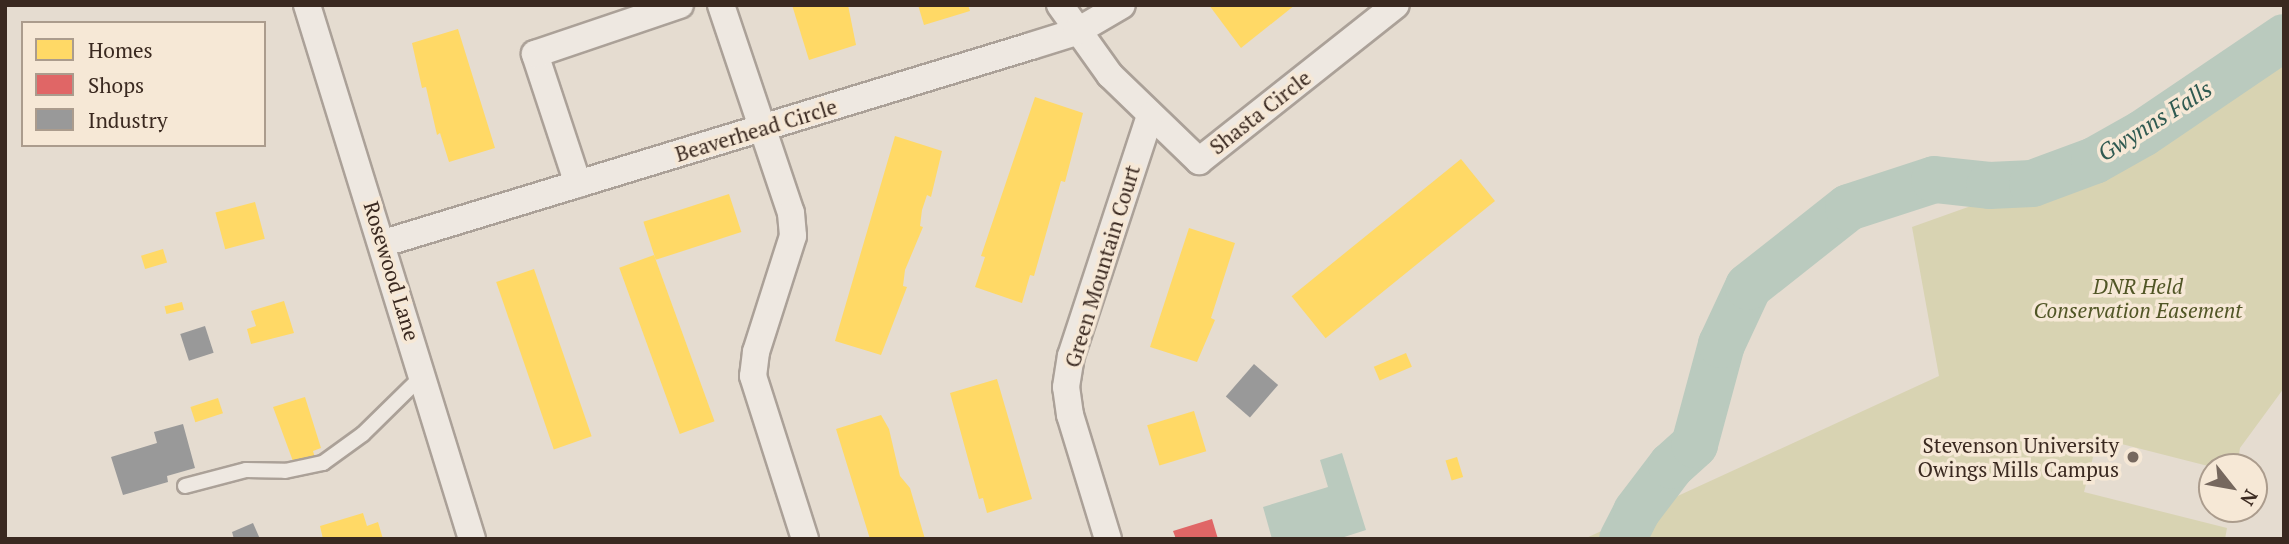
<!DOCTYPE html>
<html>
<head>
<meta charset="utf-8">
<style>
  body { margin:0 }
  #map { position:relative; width:2289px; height:544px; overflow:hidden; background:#e5dcd0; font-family:"PT Serif",serif }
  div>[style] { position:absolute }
  .green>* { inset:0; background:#d8d3b2 }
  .water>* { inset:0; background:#bacabe }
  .homes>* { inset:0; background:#ffd966; transform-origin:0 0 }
  .shops>* { inset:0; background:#e06666 }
  .industry>* { inset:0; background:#999; transform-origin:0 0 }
  .river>* { height:47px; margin:-23.5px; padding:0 23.5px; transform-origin:23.5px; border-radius:23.5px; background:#bacabe }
  .roads { filter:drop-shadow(2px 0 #aba198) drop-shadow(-2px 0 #aba198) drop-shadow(0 2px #aba198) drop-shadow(0 -2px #aba198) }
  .lane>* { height:14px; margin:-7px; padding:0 7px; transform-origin:7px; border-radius:7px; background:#eee8e1 }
  .street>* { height:26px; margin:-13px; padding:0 13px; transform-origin:13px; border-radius:13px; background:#eee8e1 }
  .dots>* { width:19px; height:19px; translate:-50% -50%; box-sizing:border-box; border:4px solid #f6e8d6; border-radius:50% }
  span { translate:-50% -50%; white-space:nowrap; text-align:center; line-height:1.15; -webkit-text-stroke:7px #f6e8d6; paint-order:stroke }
  .street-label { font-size:21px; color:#3a2920 }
  .park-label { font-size:21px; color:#515626; font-style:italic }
  .poi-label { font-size:21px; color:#3a2920 }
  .right { translate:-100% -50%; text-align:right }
  .water-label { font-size:23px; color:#2f5a51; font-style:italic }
  .frame { position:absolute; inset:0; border:7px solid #3a2920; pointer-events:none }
  .legend { position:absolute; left:21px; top:21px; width:245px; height:126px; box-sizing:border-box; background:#f6e8d6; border:2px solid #ab9c8d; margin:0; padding:9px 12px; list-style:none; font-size:21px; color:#3a2920 }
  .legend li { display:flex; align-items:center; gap:14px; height:35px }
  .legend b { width:35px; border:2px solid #ab9c8d }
  .north { position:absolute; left:2198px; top:453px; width:70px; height:70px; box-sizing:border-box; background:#f6e8d6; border:2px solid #ab9c8d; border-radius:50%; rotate:121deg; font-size:19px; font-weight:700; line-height:28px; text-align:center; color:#3a2920 }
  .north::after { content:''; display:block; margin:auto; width:24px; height:32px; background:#76685e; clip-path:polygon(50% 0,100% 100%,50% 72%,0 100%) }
</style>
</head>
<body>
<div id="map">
  <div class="green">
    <i style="clip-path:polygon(2284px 35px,2284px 388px,2240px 448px,2237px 467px,2212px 467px,2098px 438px,2084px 492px,2227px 528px,2225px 539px,1584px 539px,1939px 376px,1912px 227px,2058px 175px,2174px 119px)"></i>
  </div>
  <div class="water">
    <i style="clip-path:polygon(1342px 453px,1366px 530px,1338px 539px,1272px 539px,1263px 507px,1328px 487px,1320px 460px)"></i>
  </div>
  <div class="homes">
    <i style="clip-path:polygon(792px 5px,848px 5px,856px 45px,809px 60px)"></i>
    <i style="clip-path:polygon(918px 5px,968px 5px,970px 11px,924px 25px)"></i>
    <i style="clip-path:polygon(1209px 5px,1295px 5px,1241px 48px)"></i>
    <i style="clip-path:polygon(458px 29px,495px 148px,449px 162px,440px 133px,437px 135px,426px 87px,422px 88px,412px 43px)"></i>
    <i style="clip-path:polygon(1035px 97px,1083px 113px,1065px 182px,1061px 181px,1034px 276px,1030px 275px,1022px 303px,975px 287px,985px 257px,981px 256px)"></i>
    <i style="clip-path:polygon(895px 136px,942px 151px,931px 197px,927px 195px,922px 210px,920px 226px,923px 227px,905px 270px,903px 286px,907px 287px,881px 355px,835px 341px)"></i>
    <i style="left:1461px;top:159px;width:54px;height:218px;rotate:51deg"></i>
    <i style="left:729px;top:194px;width:40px;height:90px;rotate:72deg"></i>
    <i style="left:255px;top:202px;width:38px;height:41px;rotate:75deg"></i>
    <i style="clip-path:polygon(1189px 228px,1235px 243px,1211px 318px,1215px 320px,1197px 362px,1150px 347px)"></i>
    <i style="left:163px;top:249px;width:14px;height:23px;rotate:73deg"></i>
    <i style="left:654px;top:255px;width:177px;height:37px;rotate:70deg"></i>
    <i style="left:534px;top:269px;width:177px;height:40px;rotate:71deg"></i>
    <i style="clip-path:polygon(284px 301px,294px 333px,251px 344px,247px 329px,256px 326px,251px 311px)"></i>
    <i style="left:182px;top:302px;width:8px;height:18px;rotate:76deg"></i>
    <i style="left:1406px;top:353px;width:15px;height:35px;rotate:67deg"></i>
    <i style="clip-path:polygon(997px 379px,1032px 499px,987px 513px,983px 498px,979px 499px,950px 393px)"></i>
    <i style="clip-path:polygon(305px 397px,321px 448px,313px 451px,315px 458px,294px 464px,273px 407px)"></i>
    <i style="left:218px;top:398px;width:16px;height:29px;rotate:72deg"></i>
    <i style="left:1194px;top:411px;width:42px;height:49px;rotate:73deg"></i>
    <i style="clip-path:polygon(881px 415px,889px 429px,900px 476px,910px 488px,925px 539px,870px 539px,836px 429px)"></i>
    <i style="left:1457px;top:457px;width:21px;height:12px;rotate:73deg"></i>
    <i style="clip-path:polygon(363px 513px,367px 526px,378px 522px,383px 539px,323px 539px,320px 526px)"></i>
  </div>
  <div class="shops">
    <i style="clip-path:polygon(1212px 519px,1218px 539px,1176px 539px,1173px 531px)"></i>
  </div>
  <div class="industry">
    <i style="left:205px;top:326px;width:28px;height:26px;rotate:72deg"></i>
    <i style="left:1254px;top:364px;width:32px;height:43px;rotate:41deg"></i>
    <i style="clip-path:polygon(183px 424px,195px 468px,167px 476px,168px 482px,123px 495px,111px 457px,157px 443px,154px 432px)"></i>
    <i style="clip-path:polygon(253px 523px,260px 539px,234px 539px,232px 532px)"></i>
  </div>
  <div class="river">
    <i style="left:1622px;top:539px;width:31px;rotate:-63deg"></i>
    <i style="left:1636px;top:511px;width:58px;rotate:-52.7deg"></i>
    <i style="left:1671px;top:465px;width:31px;rotate:-42deg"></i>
    <i style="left:1694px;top:444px;width:104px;rotate:-74.9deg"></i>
    <i style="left:1721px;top:344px;width:64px;rotate:-65deg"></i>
    <i style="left:1748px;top:286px;width:127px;rotate:-38.3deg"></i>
    <i style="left:1848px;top:207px;width:90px;rotate:-18deg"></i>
    <i style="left:1934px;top:179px;width:55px;rotate:6.2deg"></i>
    <i style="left:1989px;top:185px;width:43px;rotate:-2.7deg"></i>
    <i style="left:2032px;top:183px;width:66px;rotate:-20.4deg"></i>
    <i style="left:2094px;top:160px;width:55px;rotate:-29.4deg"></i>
    <i style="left:2142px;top:133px;width:171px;rotate:-34.1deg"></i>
  </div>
  <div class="roads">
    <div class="lane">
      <i style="left:185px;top:486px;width:63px;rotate:-14.7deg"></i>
      <i style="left:246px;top:470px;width:39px;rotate:1deg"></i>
      <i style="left:285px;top:471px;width:39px;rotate:-12deg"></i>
      <i style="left:323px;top:463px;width:49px;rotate:-35.9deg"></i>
      <i style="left:363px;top:434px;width:84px;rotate:-44.5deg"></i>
    </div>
    <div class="street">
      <i style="left:307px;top:5px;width:559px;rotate:72.83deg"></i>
      <i style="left:721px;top:5px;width:219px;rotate:71.4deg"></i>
      <i style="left:791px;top:213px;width:23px;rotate:85deg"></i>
      <i style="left:793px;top:236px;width:122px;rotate:107.7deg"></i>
      <i style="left:756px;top:352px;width:24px;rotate:97deg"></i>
      <i style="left:753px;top:376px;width:171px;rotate:72.3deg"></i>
      <i style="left:1060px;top:5px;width:86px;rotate:54.5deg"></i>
      <i style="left:1110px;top:75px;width:124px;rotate:44deg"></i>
      <i style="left:1199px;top:161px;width:251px;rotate:-38.4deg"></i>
      <i style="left:578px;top:184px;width:137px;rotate:-108.3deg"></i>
      <i style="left:535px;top:54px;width:153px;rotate:-18.7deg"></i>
      <i style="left:384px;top:243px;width:676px;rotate:-16.93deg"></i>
      <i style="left:1031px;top:46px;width:47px;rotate:-17.3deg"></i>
      <i style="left:1076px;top:32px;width:53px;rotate:-30.4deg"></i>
      <i style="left:1108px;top:539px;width:130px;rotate:-107deg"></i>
      <i style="left:1070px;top:415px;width:28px;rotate:-98deg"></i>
      <i style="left:1066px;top:387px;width:31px;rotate:-81deg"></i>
      <i style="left:1071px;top:356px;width:253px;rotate:-71.8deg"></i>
    </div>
  </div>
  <div class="dots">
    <i style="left:2133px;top:457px;background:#76685e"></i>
  </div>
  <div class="street-label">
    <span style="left:1260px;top:112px;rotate:-38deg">Shasta Circle</span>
    <span style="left:756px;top:130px;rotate:-17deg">Beaverhead Circle</span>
    <span style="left:1102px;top:266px;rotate:-73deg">Green Mountain Court</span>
    <span style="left:392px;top:271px;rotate:73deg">Rosewood Lane</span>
  </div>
  <div class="park-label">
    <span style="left:2138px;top:298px">DNR Held<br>Conservation Easement</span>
  </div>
  <div class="poi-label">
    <span class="right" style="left:2119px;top:457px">Stevenson University<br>Owings Mills Campus</span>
  </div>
  <div class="water-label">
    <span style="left:2155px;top:121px;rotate:-32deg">Gwynns Falls</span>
  </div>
  <div class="frame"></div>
  <ul class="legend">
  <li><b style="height:19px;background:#ffd966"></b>Homes</li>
  <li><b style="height:19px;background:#e06666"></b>Shops</li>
  <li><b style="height:19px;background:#999"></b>Industry</li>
  </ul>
  <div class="north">N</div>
</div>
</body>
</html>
